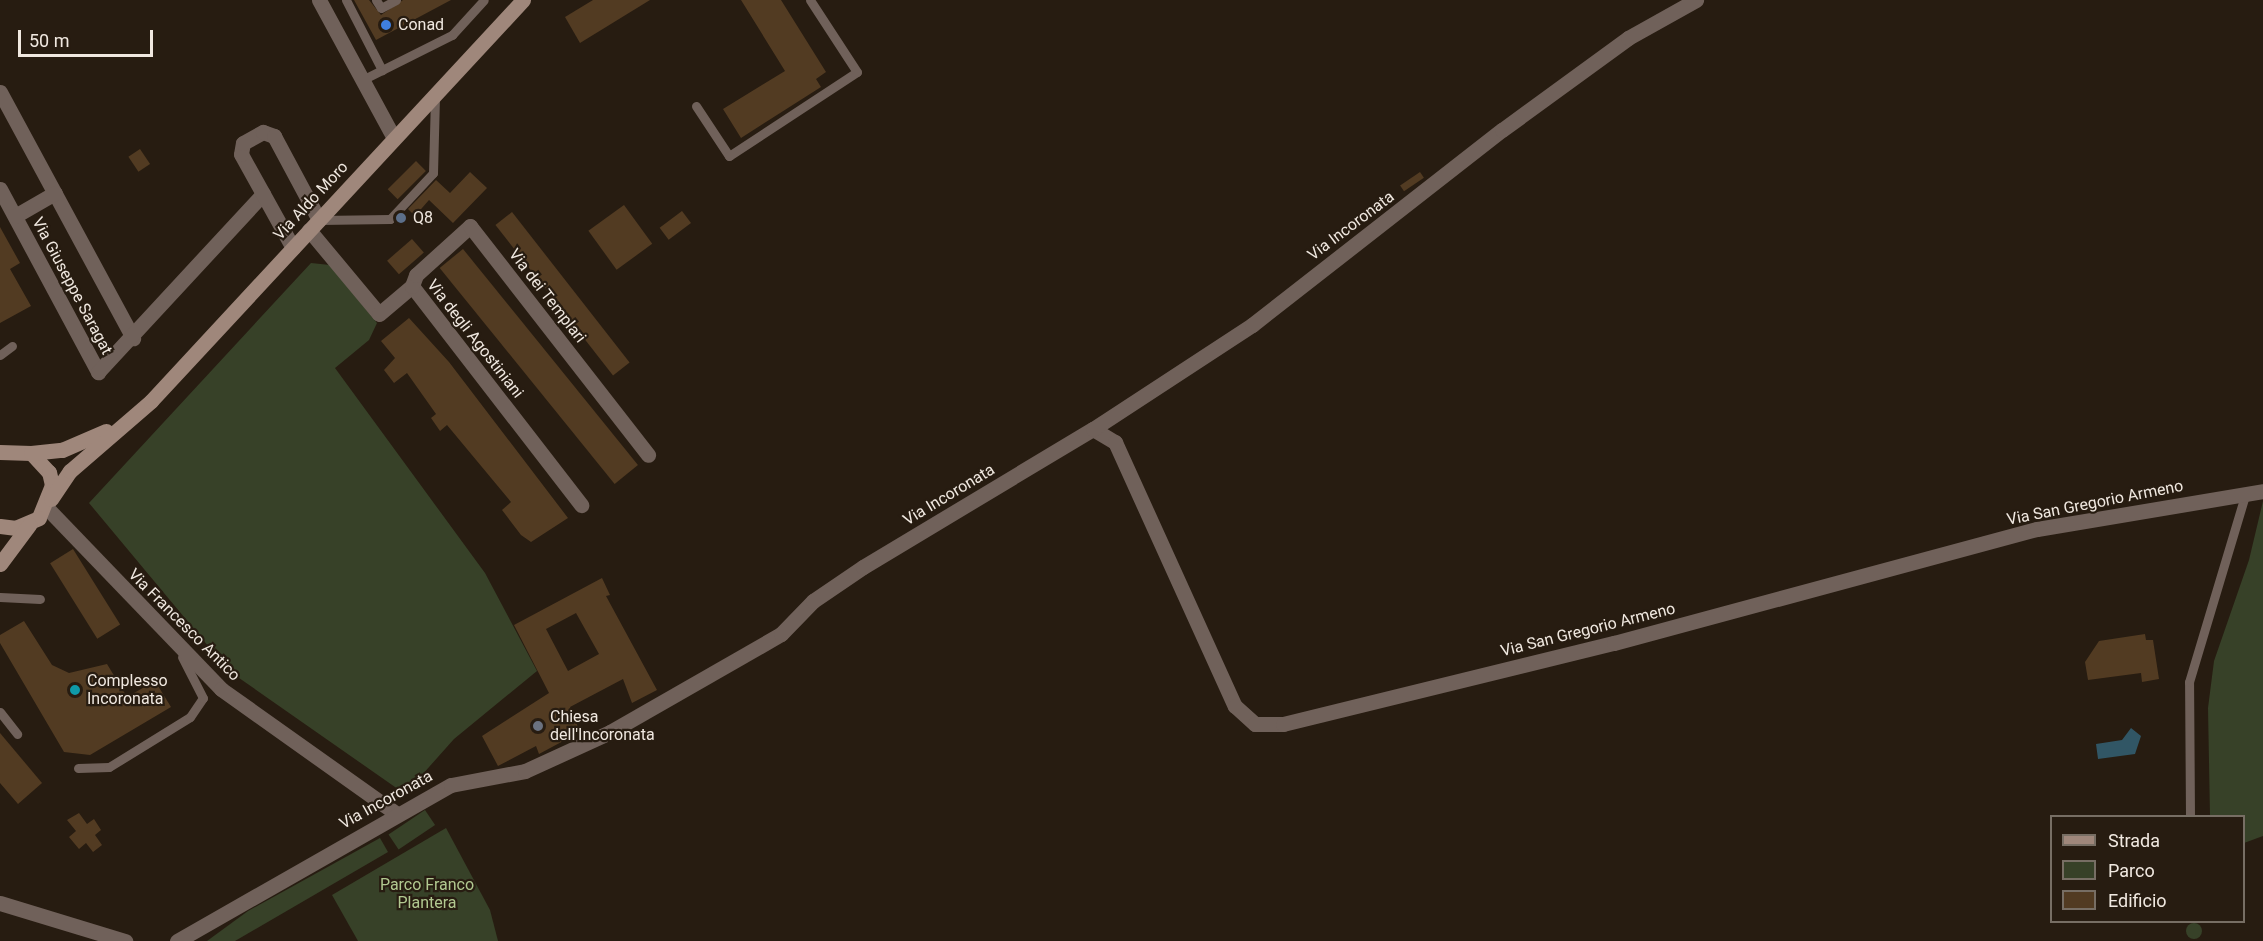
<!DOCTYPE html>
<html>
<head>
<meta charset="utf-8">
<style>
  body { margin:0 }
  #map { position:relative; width:2263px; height:941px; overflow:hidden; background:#271c11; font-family:Roboto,sans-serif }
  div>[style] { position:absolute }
  .green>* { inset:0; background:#374128; transform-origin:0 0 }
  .round { border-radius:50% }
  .water>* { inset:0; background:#315665 }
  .building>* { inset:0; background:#523b22; transform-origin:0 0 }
  .service>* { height:9px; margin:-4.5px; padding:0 4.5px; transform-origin:4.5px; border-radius:4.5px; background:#70615a }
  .minor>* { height:15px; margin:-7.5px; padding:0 7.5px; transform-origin:7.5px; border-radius:7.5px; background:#70615a }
  .secondary>* { height:15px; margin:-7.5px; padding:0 7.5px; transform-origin:7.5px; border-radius:7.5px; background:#9f877b }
  .dots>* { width:16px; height:16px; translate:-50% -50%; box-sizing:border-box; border:3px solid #271c11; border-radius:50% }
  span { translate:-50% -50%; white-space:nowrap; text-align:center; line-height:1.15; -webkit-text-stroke:4.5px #271c11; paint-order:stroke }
  .poi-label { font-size:16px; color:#f0e8e0 }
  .left { translate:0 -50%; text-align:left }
  .street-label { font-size:16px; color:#f0e8e0 }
  .park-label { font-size:16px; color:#b1c890 }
  .legend { position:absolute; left:2050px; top:815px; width:195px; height:108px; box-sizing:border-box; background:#271c11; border:2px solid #776e64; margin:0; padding:8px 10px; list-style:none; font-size:18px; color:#f0e8e0 }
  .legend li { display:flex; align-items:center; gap:12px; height:30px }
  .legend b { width:30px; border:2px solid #776e64 }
  .scale { position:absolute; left:18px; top:30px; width:135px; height:27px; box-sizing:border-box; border:3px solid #f0e8e0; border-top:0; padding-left:8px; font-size:18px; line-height:21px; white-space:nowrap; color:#f0e8e0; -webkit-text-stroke:4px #271c11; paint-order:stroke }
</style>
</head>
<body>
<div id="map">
  <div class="green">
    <i style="clip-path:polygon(311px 263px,330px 265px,377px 323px,369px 340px,335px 368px,485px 573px,537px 671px,454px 739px,405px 794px,229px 671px,89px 503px)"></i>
    <i style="clip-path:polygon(2263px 501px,2263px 836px,2244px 843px,2244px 816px,2210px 816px,2208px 708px,2214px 661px,2249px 560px)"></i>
    <i style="left:425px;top:810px;width:18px;height:44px;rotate:56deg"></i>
    <i style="clip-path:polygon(446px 828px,490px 910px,498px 941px,358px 941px,332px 895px)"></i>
    <i style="clip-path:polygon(380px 838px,388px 852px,235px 941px,207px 941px,248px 911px)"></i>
    <i class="round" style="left:2186px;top:923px;width:16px;height:16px"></i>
  </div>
  <div class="water">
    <i style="clip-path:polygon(2131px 728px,2141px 736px,2135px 754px,2098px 759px,2096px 744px,2122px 740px)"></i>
  </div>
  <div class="building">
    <i style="clip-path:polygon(354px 0,369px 0,381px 15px,403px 0,451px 0,376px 40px)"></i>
    <i style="clip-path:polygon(593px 0,650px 0,580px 43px,565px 17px)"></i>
    <i style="clip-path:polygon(741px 0,781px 0,826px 72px,816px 79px,821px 87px,741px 138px,723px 109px,785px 71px)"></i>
    <i style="left:140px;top:149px;width:18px;height:14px;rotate:56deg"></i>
    <i style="left:416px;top:161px;width:14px;height:40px;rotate:45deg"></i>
    <i style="clip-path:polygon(470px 172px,487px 188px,453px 223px,429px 200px,415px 216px,408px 209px,436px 180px,450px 193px)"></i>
    <i style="left:1420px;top:172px;width:7px;height:24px;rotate:56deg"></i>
    <i style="left:624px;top:205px;width:48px;height:44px;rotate:54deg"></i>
    <i style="left:682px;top:211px;width:15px;height:28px;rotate:53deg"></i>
    <i style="left:512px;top:212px;width:191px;height:21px;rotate:52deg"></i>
    <i style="clip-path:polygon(0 227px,20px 263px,10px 269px,31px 306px,0 323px)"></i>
    <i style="left:412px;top:239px;width:18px;height:33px;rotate:49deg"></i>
    <i style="left:463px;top:249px;width:278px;height:30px;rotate:51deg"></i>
    <i style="clip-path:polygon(409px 318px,449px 362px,568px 518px,531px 542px,521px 535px,502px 510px,511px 502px,447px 425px,440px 431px,431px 418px,436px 414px,407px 373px,394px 383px,384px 370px,395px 358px,381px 341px)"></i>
    <i style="left:73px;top:549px;width:89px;height:27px;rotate:58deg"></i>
    <i style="clip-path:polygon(evenodd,602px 578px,610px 595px,606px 596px,657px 690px,632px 703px,623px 679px,570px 707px,580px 732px,539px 754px,536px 746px,498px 766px,482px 736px,549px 693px,514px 625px,602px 578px,576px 613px,599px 654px,568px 671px,546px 629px,576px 613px)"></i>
    <i style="clip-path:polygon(24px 621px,52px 665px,69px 673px,107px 664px,127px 697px,155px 681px,171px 707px,90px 755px,64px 752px,0 643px,0 635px)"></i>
    <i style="clip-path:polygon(2145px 634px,2146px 640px,2153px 640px,2159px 679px,2142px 682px,2141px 673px,2088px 680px,2085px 662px,2099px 641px)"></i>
    <i style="clip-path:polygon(0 733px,42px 783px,18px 804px,0 783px)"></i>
    <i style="clip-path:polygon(79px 813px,87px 824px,94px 819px,101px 830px,95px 835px,102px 845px,93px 852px,86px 843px,79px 849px,69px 837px,76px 831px,67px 820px)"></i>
  </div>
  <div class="service">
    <i style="left:346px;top:0;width:79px;rotate:62.8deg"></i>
    <i style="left:376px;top:0;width:9px;rotate:58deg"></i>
    <i style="left:381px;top:8px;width:17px;rotate:-28deg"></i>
    <i style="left:362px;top:80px;width:101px;rotate:-26.6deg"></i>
    <i style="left:452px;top:35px;width:47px;rotate:-47.6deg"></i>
    <i style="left:696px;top:106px;width:60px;rotate:56.6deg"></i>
    <i style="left:729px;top:156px;width:153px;rotate:-33.3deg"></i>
    <i style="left:857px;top:72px;width:86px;rotate:-123.1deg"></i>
    <i style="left:320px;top:220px;width:70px;rotate:-0.8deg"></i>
    <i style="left:390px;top:219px;width:63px;rotate:-46.9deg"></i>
    <i style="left:433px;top:173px;width:77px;rotate:-88.5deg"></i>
    <i style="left:0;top:355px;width:15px;rotate:-37deg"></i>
    <i style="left:0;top:597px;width:40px;rotate:2.9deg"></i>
    <i style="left:0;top:712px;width:28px;rotate:52deg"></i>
    <i style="left:78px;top:768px;width:31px;rotate:-2deg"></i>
    <i style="left:109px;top:767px;width:95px;rotate:-31.7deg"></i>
    <i style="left:190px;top:717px;width:23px;rotate:-56deg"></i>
    <i style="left:203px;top:698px;width:46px;rotate:-117.1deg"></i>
    <i style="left:2190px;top:816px;width:134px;rotate:-90.4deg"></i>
    <i style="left:2189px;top:682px;width:195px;rotate:-73.3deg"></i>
  </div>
  <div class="minor">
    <i style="left:319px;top:0;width:157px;rotate:61.5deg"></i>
    <i style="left:0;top:92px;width:280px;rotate:61.6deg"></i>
    <i style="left:0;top:189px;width:208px;rotate:61.8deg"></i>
    <i style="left:98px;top:372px;width:243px;rotate:-47.2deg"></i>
    <i style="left:15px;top:216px;width:46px;rotate:-29.9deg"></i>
    <i style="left:309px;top:230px;width:109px;rotate:50.2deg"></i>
    <i style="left:379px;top:314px;width:43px;rotate:-40.3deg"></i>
    <i style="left:412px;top:286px;width:277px;rotate:52.3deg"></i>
    <i style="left:293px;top:248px;width:107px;rotate:-119deg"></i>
    <i style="left:241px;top:154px;width:11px;rotate:-80deg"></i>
    <i style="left:243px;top:143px;width:23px;rotate:-29deg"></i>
    <i style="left:263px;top:132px;width:12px;rotate:20deg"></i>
    <i style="left:274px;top:136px;width:95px;rotate:61.8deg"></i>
    <i style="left:412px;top:286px;width:12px;rotate:-70deg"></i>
    <i style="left:416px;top:275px;width:73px;rotate:-42.2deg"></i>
    <i style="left:470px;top:226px;width:290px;rotate:52.1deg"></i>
    <i style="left:1093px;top:429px;width:26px;rotate:31deg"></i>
    <i style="left:1115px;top:442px;width:290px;rotate:65.6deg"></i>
    <i style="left:1235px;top:706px;width:27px;rotate:42deg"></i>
    <i style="left:1255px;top:724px;width:28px"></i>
    <i style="left:1283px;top:724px;width:341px;rotate:-13.8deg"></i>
    <i style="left:1614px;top:643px;width:438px;rotate:-15.1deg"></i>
    <i style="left:2037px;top:529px;width:229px;rotate:-9.5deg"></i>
    <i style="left:47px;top:508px;width:251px;rotate:46.1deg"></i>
    <i style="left:221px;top:689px;width:216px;rotate:35.4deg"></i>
    <i style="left:0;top:903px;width:131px;rotate:16.9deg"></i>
    <i style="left:177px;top:941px;width:315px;rotate:-29.7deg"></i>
    <i style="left:451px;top:785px;width:75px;rotate:-10.7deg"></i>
    <i style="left:525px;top:771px;width:94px;rotate:-24.6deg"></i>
    <i style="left:610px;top:732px;width:197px;rotate:-29.8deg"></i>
    <i style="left:781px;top:634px;width:46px;rotate:-45.9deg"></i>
    <i style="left:813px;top:601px;width:60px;rotate:-34.2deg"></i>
    <i style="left:863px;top:567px;width:268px;rotate:-31deg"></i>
    <i style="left:1093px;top:429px;width:190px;rotate:-33.2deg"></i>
    <i style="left:1252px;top:325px;width:317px;rotate:-38deg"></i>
    <i style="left:1502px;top:130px;width:156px;rotate:-36.1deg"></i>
    <i style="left:1628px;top:38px;width:78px;rotate:-29.2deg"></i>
  </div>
  <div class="secondary">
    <i style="left:0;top:452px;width:31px;rotate:2deg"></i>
    <i style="left:31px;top:453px;width:26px;rotate:47deg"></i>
    <i style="left:49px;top:472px;width:13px;rotate:77deg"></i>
    <i style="left:52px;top:485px;width:35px;rotate:112deg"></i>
    <i style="left:39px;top:518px;width:25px;rotate:157deg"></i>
    <i style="left:16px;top:528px;width:16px;rotate:-173deg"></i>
    <i style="left:31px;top:453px;width:31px;rotate:-6deg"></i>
    <i style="left:62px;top:450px;width:48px;rotate:-23.4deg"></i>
    <i style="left:51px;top:499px;width:34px;rotate:-56deg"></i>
    <i style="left:70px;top:471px;width:107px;rotate:-40.8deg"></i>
    <i style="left:151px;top:401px;width:547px;rotate:-47.15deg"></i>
    <i style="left:0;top:564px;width:49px;rotate:-53.4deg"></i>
  </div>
  <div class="dots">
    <i style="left:386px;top:25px;background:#3f7fe0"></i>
    <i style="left:401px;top:218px;background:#5c6f8a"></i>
    <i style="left:75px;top:690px;background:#0f9aa8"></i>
    <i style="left:538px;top:726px;background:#6b7280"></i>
  </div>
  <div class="poi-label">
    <span class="left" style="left:398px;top:25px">Conad</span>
    <span class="left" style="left:413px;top:218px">Q8</span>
    <span class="left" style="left:87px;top:690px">Complesso<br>Incoronata</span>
    <span class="left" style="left:550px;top:726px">Chiesa<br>dell'Incoronata</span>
  </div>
  <div class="street-label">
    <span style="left:311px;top:201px;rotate:-47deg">Via Aldo Moro</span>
    <span style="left:1351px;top:226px;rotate:-37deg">Via Incoronata</span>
    <span style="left:72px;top:286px;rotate:62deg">Via Giuseppe Saragat</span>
    <span style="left:547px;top:296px;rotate:52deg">Via dei Templari</span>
    <span style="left:475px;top:339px;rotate:52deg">Via degli Agostiniani</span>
    <span style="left:949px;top:495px;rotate:-31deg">Via Incoronata</span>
    <span style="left:2095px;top:503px;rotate:-11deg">Via San Gregorio Armeno</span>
    <span style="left:184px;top:625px;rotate:45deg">Via Francesco Antico</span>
    <span style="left:1588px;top:630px;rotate:-14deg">Via San Gregorio Armeno</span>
    <span style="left:386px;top:800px;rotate:-29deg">Via Incoronata</span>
  </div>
  <div class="park-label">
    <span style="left:427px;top:894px">Parco Franco<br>Plantera</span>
  </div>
  <ul class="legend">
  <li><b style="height:8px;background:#9f877b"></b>Strada</li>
  <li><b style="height:16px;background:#374128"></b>Parco</li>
  <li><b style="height:16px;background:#523b22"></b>Edificio</li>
  </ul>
  <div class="scale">50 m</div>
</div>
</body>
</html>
